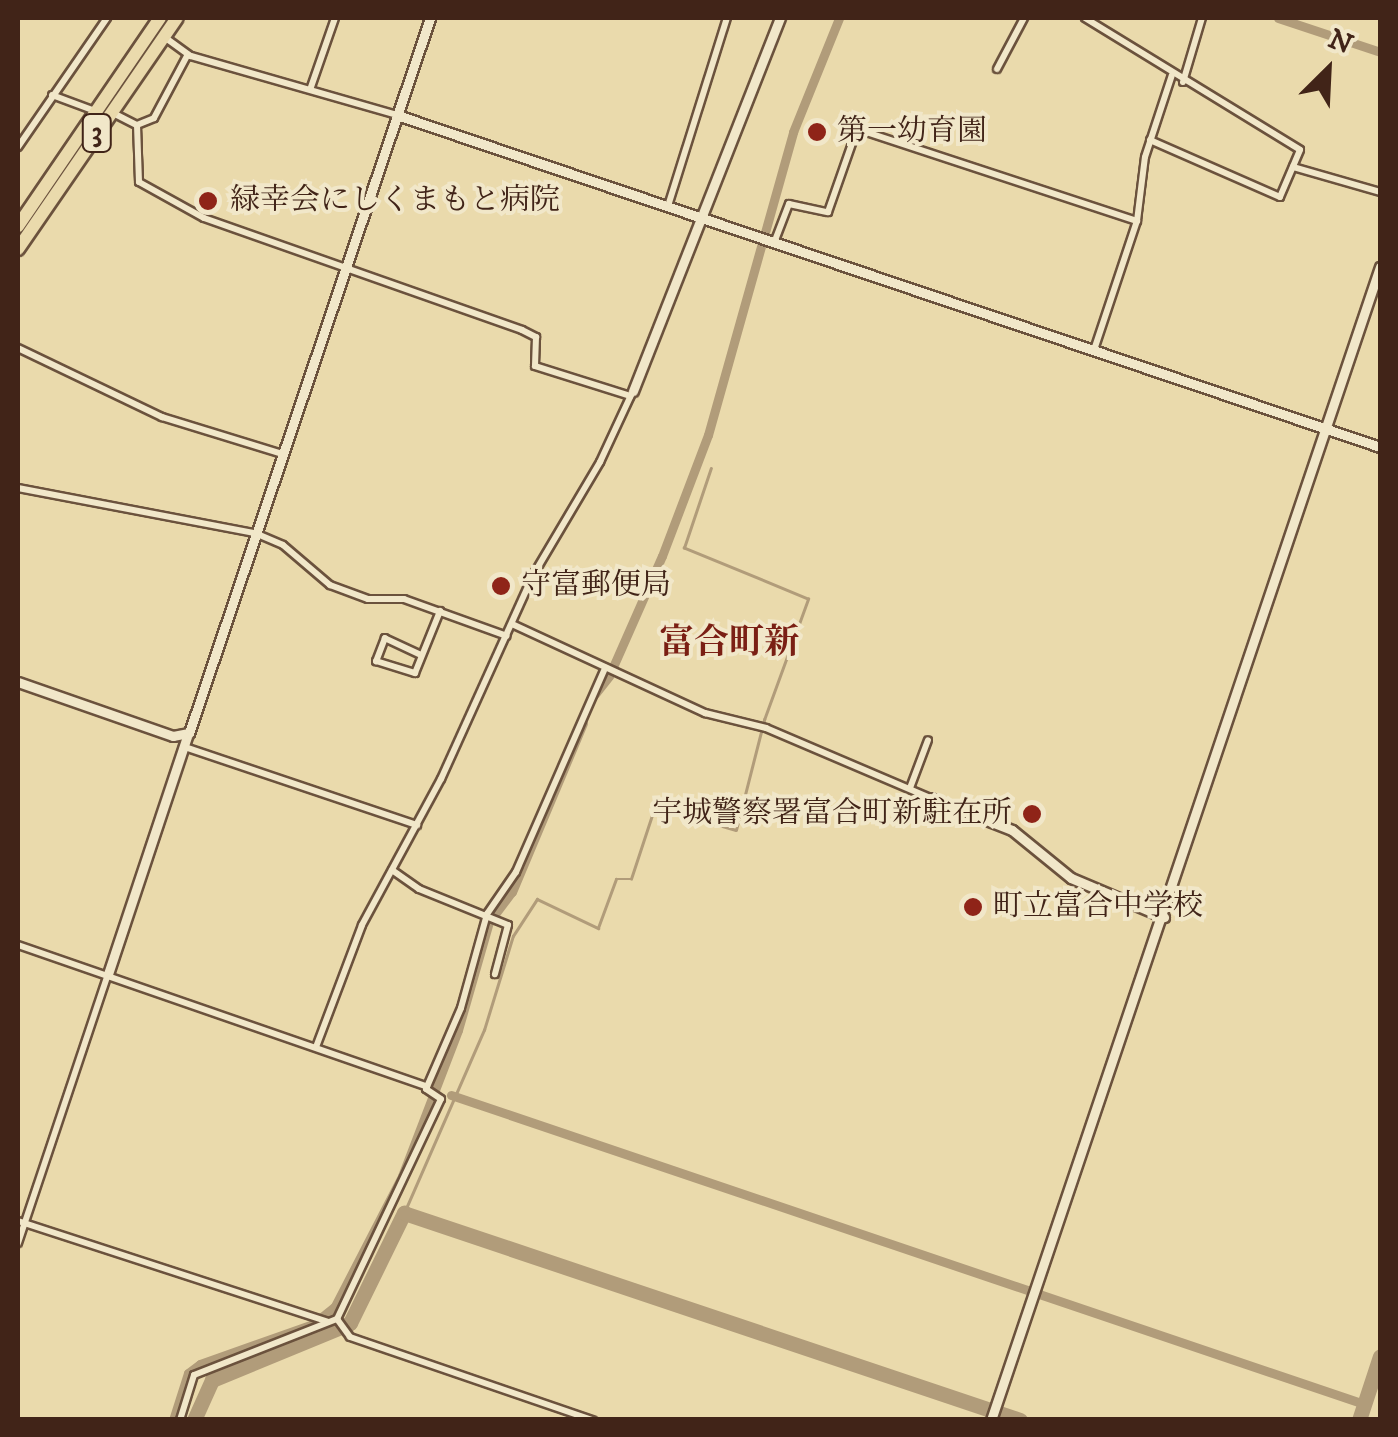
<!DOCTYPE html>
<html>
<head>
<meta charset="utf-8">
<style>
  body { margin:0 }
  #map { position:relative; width:1398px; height:1437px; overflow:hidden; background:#eadaac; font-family:"IM FELL DW Pica","Noto Serif JP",serif }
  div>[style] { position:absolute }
  .stream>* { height:2.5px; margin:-1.25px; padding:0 1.25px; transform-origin:1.25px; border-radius:1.25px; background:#b19c7a }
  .canal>* { height:9px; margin:-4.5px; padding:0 4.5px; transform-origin:4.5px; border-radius:4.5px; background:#b19c7a }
  .river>* { height:15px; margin:-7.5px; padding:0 7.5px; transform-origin:7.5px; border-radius:7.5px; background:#b19c7a }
  .roads { filter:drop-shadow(2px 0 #6b523d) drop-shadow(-2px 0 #6b523d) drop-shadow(0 2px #6b523d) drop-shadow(0 -2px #6b523d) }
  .street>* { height:6px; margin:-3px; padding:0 3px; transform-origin:3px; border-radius:3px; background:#f1e7c9 }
  .secondary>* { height:9px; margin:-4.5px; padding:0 4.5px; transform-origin:4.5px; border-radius:4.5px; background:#f1e7c9 }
  .highway>* { height:12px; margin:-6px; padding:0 6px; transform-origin:6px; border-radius:6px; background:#eadaac }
  .dots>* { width:28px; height:28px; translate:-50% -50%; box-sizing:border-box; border:5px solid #f1e7c9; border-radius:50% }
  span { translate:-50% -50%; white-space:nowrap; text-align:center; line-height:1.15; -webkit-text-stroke:8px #f1e7c9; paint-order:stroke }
  .shield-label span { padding:2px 8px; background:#f1e7c9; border:2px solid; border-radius:8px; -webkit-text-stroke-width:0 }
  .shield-label { font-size:28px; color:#412418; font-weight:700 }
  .poi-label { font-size:30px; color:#412418 }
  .left { translate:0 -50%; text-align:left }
  .right { translate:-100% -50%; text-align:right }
  .quarter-label { font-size:35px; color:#7a1f14; font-weight:700 }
  .frame { position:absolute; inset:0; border:20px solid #412418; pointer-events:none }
  .north { position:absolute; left:1278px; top:20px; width:100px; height:100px; -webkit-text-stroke:8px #f1e7c9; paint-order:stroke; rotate:24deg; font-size:28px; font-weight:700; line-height:40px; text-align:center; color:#412418 }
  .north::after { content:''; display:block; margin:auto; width:35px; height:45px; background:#412418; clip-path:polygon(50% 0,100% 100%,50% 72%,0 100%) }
</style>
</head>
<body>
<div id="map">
  <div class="stream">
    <i style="left:404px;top:1213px;width:200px;rotate:-66.4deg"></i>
    <i style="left:484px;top:1030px;width:98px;rotate:-72.9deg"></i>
    <i style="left:513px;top:936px;width:44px;rotate:-57deg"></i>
    <i style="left:537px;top:899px;width:68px;rotate:25.4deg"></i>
    <i style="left:598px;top:928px;width:52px;rotate:-69.8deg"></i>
    <i style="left:616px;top:879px;width:15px"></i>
    <i style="left:631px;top:879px;width:77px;rotate:-71.8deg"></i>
    <i style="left:655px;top:806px;width:84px;rotate:16.5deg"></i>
    <i style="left:736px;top:830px;width:114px;rotate:-75.7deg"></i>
    <i style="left:764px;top:720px;width:129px;rotate:-70deg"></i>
    <i style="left:808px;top:599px;width:134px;rotate:-157.6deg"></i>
    <i style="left:684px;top:548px;width:84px;rotate:-71.4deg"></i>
  </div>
  <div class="canal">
    <i style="left:1278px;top:18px;width:108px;rotate:18.4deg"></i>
    <i style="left:595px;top:694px;width:23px;rotate:-52deg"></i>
    <i style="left:609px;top:676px;width:131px;rotate:-66.2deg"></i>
    <i style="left:662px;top:556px;width:129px;rotate:-69.2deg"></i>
    <i style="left:708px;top:435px;width:315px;rotate:-74.3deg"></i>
    <i style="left:793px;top:132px;width:123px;rotate:-68deg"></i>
    <i style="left:451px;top:1095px;width:964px;rotate:18.7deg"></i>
    <i style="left:173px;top:1420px;width:49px;rotate:-72.3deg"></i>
    <i style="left:188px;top:1373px;width:15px;rotate:-37deg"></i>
    <i style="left:200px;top:1364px;width:120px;rotate:-19.5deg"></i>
    <i style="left:313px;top:1324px;width:28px;rotate:-39deg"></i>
    <i style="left:335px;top:1306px;width:146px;rotate:-62.7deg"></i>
    <i style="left:402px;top:1176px;width:156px;rotate:-69deg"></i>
    <i style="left:458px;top:1030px;width:112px;rotate:-74deg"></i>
    <i style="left:489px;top:922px;width:38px;rotate:-53deg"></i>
    <i style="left:512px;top:892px;width:183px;rotate:-67.2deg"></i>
  </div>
  <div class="river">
    <i style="left:194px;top:1420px;width:44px;rotate:-65.8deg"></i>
    <i style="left:212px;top:1380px;width:149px;rotate:-22.4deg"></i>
    <i style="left:350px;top:1323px;width:123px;rotate:-63.9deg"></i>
    <i style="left:404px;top:1213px;width:650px;rotate:18.57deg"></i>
    <i style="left:1359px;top:1420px;width:67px;rotate:-71.8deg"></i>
  </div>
  <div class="roads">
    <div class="street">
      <i style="left:1085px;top:18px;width:252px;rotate:31.5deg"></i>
      <i style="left:1300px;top:150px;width:51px;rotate:113.1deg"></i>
      <i style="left:1280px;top:197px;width:142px;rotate:-156.3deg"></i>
      <i style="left:163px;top:36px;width:34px;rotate:36deg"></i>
      <i style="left:191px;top:56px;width:214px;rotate:16deg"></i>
      <i style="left:997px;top:69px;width:58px;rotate:-62.1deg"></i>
      <i style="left:1183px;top:82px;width:67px;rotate:-73.5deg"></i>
      <i style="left:311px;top:87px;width:73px;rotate:-70.8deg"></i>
      <i style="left:52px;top:95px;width:46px;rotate:20.4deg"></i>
      <i style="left:113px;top:113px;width:27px;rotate:27deg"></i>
      <i style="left:137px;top:125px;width:57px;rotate:88deg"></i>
      <i style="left:139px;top:182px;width:74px;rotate:29deg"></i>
      <i style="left:204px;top:218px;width:337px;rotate:19.4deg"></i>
      <i style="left:522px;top:330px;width:16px;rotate:27deg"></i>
      <i style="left:536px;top:337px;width:29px;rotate:92deg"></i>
      <i style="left:535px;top:366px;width:100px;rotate:17.5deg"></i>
      <i style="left:137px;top:125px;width:18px;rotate:-22deg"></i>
      <i style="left:154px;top:118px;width:72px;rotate:-62deg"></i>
      <i style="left:18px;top:147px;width:157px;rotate:-55.4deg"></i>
      <i style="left:1293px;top:167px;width:91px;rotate:16deg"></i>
      <i style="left:668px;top:206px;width:197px;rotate:-72.6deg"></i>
      <i style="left:774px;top:243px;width:42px;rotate:-69deg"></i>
      <i style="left:789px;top:204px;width:40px;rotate:12deg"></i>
      <i style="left:828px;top:212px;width:88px;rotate:-70.7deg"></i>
      <i style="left:857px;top:129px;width:295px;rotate:18.2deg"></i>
      <i style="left:18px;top:348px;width:160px;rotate:25.6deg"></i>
      <i style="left:162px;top:417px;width:126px;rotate:17.1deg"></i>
      <i style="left:1094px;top:350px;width:136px;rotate:-71.6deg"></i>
      <i style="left:1137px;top:221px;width:64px;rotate:-82.9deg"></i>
      <i style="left:1145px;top:157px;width:86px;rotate:-71.8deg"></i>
      <i style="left:18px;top:488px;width:241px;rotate:10.8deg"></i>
      <i style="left:255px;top:533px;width:30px;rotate:23deg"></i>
      <i style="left:283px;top:545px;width:62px;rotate:40.4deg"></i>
      <i style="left:330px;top:585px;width:40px;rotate:20.2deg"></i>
      <i style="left:368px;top:599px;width:36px"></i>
      <i style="left:404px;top:599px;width:109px;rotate:19.8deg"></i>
      <i style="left:512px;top:624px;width:213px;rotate:24.8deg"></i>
      <i style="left:705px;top:713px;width:63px;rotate:13.8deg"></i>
      <i style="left:766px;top:728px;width:178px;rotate:23.1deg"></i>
      <i style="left:421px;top:655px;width:40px;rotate:-155deg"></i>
      <i style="left:385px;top:638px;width:25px;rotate:111deg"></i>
      <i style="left:376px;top:661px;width:41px;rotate:17.1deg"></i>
      <i style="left:415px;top:673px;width:67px;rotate:-68deg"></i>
      <i style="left:185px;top:747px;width:245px;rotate:18.6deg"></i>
      <i style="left:910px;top:788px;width:51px;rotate:-69.4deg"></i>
      <i style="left:392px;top:870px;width:33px;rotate:35deg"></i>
      <i style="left:419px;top:889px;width:96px;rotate:22deg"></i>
      <i style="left:508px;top:925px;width:51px;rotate:104.9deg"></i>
      <i style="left:18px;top:945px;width:433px;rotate:19.1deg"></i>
      <i style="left:316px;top:1047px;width:130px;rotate:-69.3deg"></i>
      <i style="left:362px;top:925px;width:166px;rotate:-61.6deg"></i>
      <i style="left:441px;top:779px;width:222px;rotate:-65.7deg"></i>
      <i style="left:532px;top:577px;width:134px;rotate:-59.4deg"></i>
      <i style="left:600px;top:462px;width:78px;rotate:-65.1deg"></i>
      <i style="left:18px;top:1221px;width:326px;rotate:18deg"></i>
      <i style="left:18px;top:1243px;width:284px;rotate:-71.5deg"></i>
      <i style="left:337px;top:1319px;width:22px;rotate:54deg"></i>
      <i style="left:350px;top:1337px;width:257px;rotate:18.9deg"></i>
      <i style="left:180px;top:1420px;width:47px;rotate:-72.7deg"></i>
      <i style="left:194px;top:1375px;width:154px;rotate:-21.4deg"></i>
      <i style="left:337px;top:1319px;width:243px;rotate:-64.7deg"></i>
      <i style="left:441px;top:1099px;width:18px;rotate:-146deg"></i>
      <i style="left:426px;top:1089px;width:88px;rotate:-66.6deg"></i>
      <i style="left:461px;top:1008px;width:98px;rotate:-74.5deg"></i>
      <i style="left:487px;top:914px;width:51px;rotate:-55.4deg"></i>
      <i style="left:516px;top:872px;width:223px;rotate:-66.4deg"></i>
    </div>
    <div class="secondary">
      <i style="left:397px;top:115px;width:1038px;rotate:18.66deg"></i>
      <i style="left:633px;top:391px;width:401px;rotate:-68.5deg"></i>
      <i style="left:18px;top:682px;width:164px;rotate:19.2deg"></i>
      <i style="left:173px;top:736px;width:16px;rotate:-11deg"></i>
      <i style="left:189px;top:733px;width:755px;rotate:-71.37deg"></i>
      <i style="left:930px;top:798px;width:88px;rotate:21.3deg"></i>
      <i style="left:1012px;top:830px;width:76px;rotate:39.1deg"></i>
      <i style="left:1071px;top:878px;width:101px;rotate:22.8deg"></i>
      <i style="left:108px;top:974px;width:250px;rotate:-71.6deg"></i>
      <i style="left:991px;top:1420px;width:1217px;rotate:-71.36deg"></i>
    </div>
    <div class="highway">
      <i style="left:18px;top:226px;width:252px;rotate:-55.7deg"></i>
      <i style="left:18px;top:249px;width:280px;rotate:-55.5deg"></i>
    </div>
  </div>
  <div class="dots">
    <i style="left:817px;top:132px;background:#8f2418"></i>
    <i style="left:208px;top:201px;background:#8f2418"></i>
    <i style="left:501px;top:586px;background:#8f2418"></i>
    <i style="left:1032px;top:814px;background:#8f2418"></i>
    <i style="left:973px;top:907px;background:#8f2418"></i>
  </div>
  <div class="shield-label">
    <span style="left:97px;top:133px">3</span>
  </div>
  <div class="poi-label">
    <span class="left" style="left:837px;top:132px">第一幼育園</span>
    <span class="left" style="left:230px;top:201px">緑幸会にしくまもと病院</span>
    <span class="left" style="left:521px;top:586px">守富郵便局</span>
    <span class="right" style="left:1012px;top:814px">宇城警察署富合町新駐在所</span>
    <span class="left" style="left:993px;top:907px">町立富合中学校</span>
  </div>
  <div class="quarter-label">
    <span style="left:729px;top:643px">富合町新</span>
  </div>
  <div class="frame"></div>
  <div class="north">N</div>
</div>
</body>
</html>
